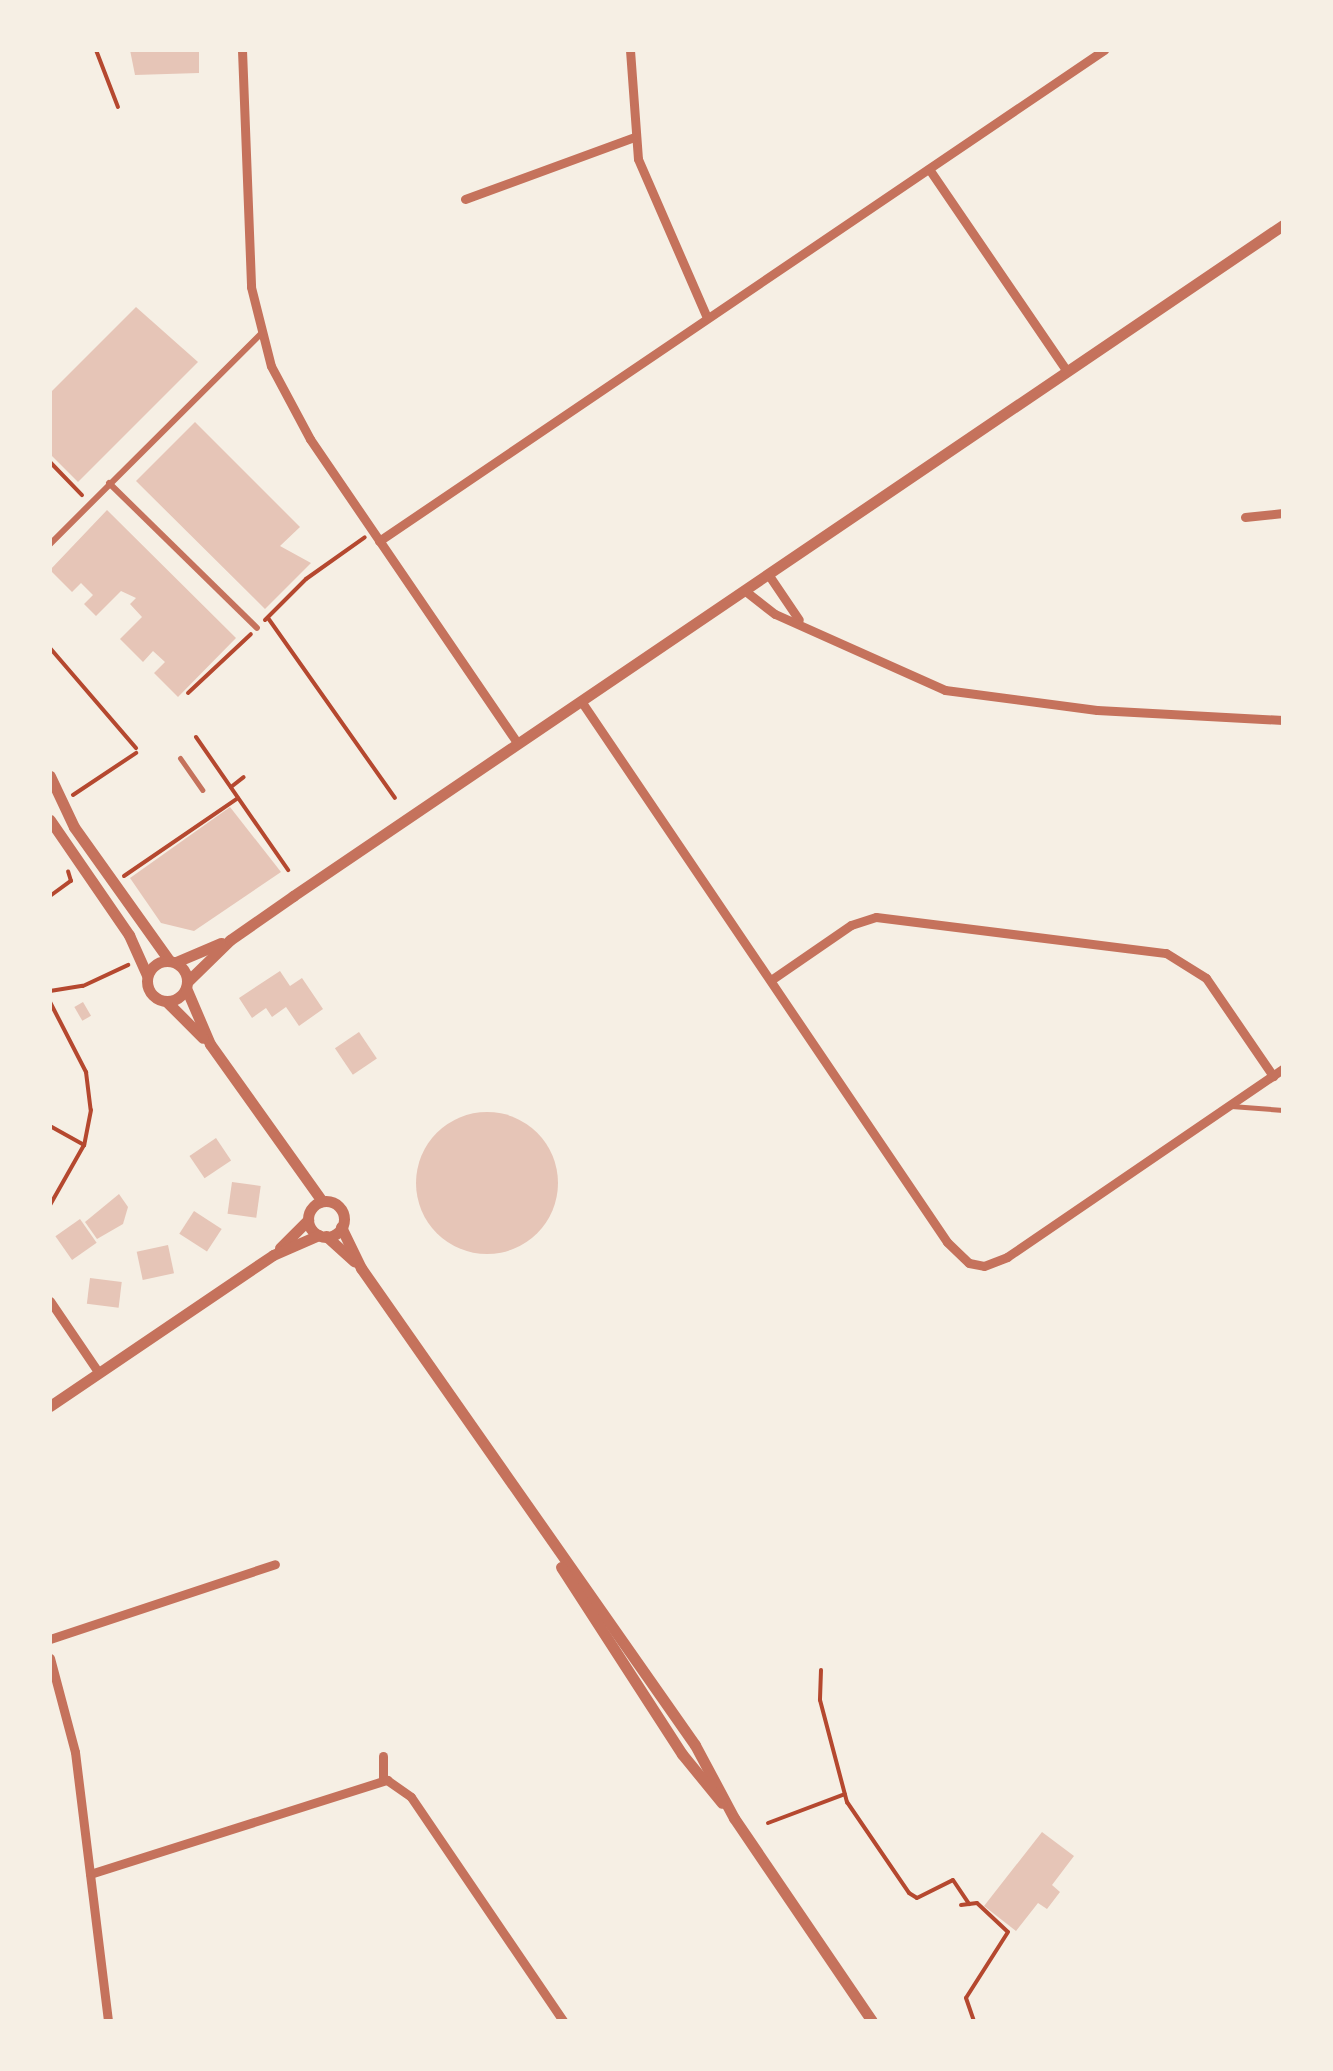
<!DOCTYPE html>
<html>
<head>
<meta charset="utf-8">
<style>
  body { margin:0 }
  #map { position:relative; width:1333px; height:2071px; overflow:hidden; background:#f6efe4; font-family:Lato,sans-serif }
  div>[style] { position:absolute }
  .building>* { inset:0; background:#e6c5b7; transform-origin:0 0 }
  .round { border-radius:50% }
  .path>* { height:4px; margin:-2px; padding:0 2px; transform-origin:2px; border-radius:2px; background:#b5482f }
  .service>* { height:5px; margin:-2.5px; padding:0 2.5px; transform-origin:2.5px; border-radius:2.5px; background:#c5725c }
  .pedestrian>* { height:6px; margin:-3px; padding:0 3px; transform-origin:3px; border-radius:3px; background:#c5725c }
  .minor>* { height:9px; margin:-4.5px; padding:0 4.5px; transform-origin:4.5px; border-radius:4.5px; background:#c5725c }
  .tertiary>* { height:11px; margin:-5.5px; padding:0 5.5px; transform-origin:5.5px; border-radius:5.5px; background:#c5725c }
  .tertiary>.ring { margin:-5.5px; padding:0; box-sizing:content-box; background:none; border:11px solid #c5725c; border-radius:50% }
  span { translate:-50% -50%; white-space:nowrap; text-align:center; line-height:1.15; -webkit-text-stroke:8px #f6efe4; paint-order:stroke }
  .frame { position:absolute; inset:0; border:52px solid #f6efe4; pointer-events:none }
</style>
</head>
<body>
<div id="map">
  <div class="building">
    <i style="clip-path:polygon(130px 50px,199px 50px,199px 73px,135px 75px)"></i>
    <i style="clip-path:polygon(136px 307px,198px 362px,78px 482px,50px 454px,50px 393px)"></i>
    <i style="clip-path:polygon(195px 422px,300px 527px,280px 546px,311px 563px,265px 609px,136px 481px)"></i>
    <i style="clip-path:polygon(107px 510px,236px 638px,178px 697px,154px 673px,165px 662px,153px 651px,143px 662px,120px 639px,142px 617px,130px 604px,136px 598px,121px 591px,96px 616px,84px 604px,93px 595px,81px 583px,72px 592px,50px 570px)"></i>
    <i style="clip-path:polygon(230px 807px,281px 872px,194px 931px,161px 923px,130px 878px)"></i>
    <i style="clip-path:polygon(280px 971px,290px 986px,302px 978px,323px 1009px,299px 1026px,286px 1007px,272px 1017px,266px 1008px,252px 1018px,239px 998px)"></i>
    <i style="left:83px;top:1002px;width:16px;height:10px;rotate:60deg"></i>
    <i style="left:359px;top:1032px;width:32px;height:29px;rotate:56deg"></i>
    <i class="round" style="left:416px;top:1112px;width:142px;height:142px"></i>
    <i style="left:216px;top:1138px;width:27px;height:32px;rotate:56deg"></i>
    <i style="left:232px;top:1182px;width:29px;height:32px;rotate:8deg"></i>
    <i style="clip-path:polygon(119px 1194px,128px 1207px,123px 1224px,97px 1239px,85px 1222px)"></i>
    <i style="left:194px;top:1211px;width:33px;height:27px;rotate:33deg"></i>
    <i style="left:80px;top:1219px;width:29px;height:30px;rotate:55deg"></i>
    <i style="left:168px;top:1245px;width:29px;height:32px;rotate:78deg"></i>
    <i style="left:90px;top:1278px;width:32px;height:26px;rotate:7deg"></i>
    <i style="clip-path:polygon(1042px 1832px,1074px 1856px,1052px 1885px,1060px 1892px,1047px 1909px,1038px 1903px,1016px 1931px,984px 1906px)"></i>
  </div>
  <div class="path">
    <i style="left:96px;top:50px;width:61px;rotate:68.9deg"></i>
    <i style="left:50px;top:462px;width:46px;rotate:45.9deg"></i>
    <i style="left:268px;top:618px;width:220px;rotate:54.8deg"></i>
    <i style="left:265px;top:620px;width:58px;rotate:-45deg"></i>
    <i style="left:306px;top:579px;width:72px;rotate:-35.4deg"></i>
    <i style="left:50px;top:648px;width:132px;rotate:49.3deg"></i>
    <i style="left:188px;top:693px;width:86px;rotate:-43.1deg"></i>
    <i style="left:196px;top:737px;width:162px;rotate:55.3deg"></i>
    <i style="left:231px;top:787px;width:16px;rotate:-38deg"></i>
    <i style="left:73px;top:795px;width:76px;rotate:-33.7deg"></i>
    <i style="left:124px;top:876px;width:138px;rotate:-34.4deg"></i>
    <i style="left:50px;top:896px;width:26px;rotate:-36deg"></i>
    <i style="left:71px;top:881px;width:10px;rotate:-107deg"></i>
    <i style="left:50px;top:991px;width:33px;rotate:-9deg"></i>
    <i style="left:83px;top:986px;width:50px;rotate:-25deg"></i>
    <i style="left:50px;top:1002px;width:79px;rotate:62.8deg"></i>
    <i style="left:86px;top:1072px;width:38px;rotate:83deg"></i>
    <i style="left:91px;top:1110px;width:36px;rotate:101deg"></i>
    <i style="left:84px;top:1145px;width:69px;rotate:119.5deg"></i>
    <i style="left:50px;top:1126px;width:39px;rotate:29deg"></i>
    <i style="left:821px;top:1670px;width:30px;rotate:92deg"></i>
    <i style="left:820px;top:1700px;width:106px;rotate:75.2deg"></i>
    <i style="left:847px;top:1802px;width:110px;rotate:55.7deg"></i>
    <i style="left:909px;top:1893px;width:9px;rotate:32deg"></i>
    <i style="left:917px;top:1898px;width:40px;rotate:-26.6deg"></i>
    <i style="left:953px;top:1880px;width:29px;rotate:56deg"></i>
    <i style="left:768px;top:1823px;width:82px;rotate:-20.6deg"></i>
    <i style="left:961px;top:1905px;width:16px;rotate:-7deg"></i>
    <i style="left:977px;top:1903px;width:42px;rotate:43.1deg"></i>
    <i style="left:1008px;top:1932px;width:78px;rotate:122.5deg"></i>
    <i style="left:966px;top:1998px;width:24px;rotate:71deg"></i>
  </div>
  <div class="service">
    <i style="left:180px;top:758px;width:39px;rotate:55deg"></i>
    <i style="left:1231px;top:1106px;width:52px;rotate:4.4deg"></i>
  </div>
  <div class="pedestrian">
    <i style="left:109px;top:483px;width:207px;rotate:44.4deg"></i>
    <i style="left:50px;top:544px;width:298px;rotate:-44.9deg"></i>
  </div>
  <div class="minor">
    <i style="left:242px;top:50px;width:237px;rotate:87.8deg"></i>
    <i style="left:251px;top:287px;width:81px;rotate:75.8deg"></i>
    <i style="left:271px;top:366px;width:83px;rotate:61.9deg"></i>
    <i style="left:310px;top:439px;width:368px;rotate:55.7deg"></i>
    <i style="left:630px;top:50px;width:109px;rotate:85.8deg"></i>
    <i style="left:638px;top:159px;width:173px;rotate:66.5deg"></i>
    <i style="left:929px;top:169px;width:245px;rotate:55.7deg"></i>
    <i style="left:465px;top:199px;width:180px;rotate:-20.1deg"></i>
    <i style="left:1245px;top:517px;width:38px;rotate:-6deg"></i>
    <i style="left:379px;top:541px;width:876px;rotate:-34.11deg"></i>
    <i style="left:768px;top:574px;width:55px;rotate:56deg"></i>
    <i style="left:744px;top:590px;width:39px;rotate:38deg"></i>
    <i style="left:775px;top:614px;width:186px;rotate:24.1deg"></i>
    <i style="left:945px;top:690px;width:153px;rotate:7.5deg"></i>
    <i style="left:1097px;top:710px;width:186px;rotate:3.1deg"></i>
    <i style="left:581px;top:701px;width:653px;rotate:55.92deg"></i>
    <i style="left:947px;top:1242px;width:30px;rotate:44deg"></i>
    <i style="left:969px;top:1263px;width:15px;rotate:11deg"></i>
    <i style="left:984px;top:1266px;width:25px;rotate:-21deg"></i>
    <i style="left:1007px;top:1257px;width:334px;rotate:-34.3deg"></i>
    <i style="left:771px;top:980px;width:97px;rotate:-34.5deg"></i>
    <i style="left:851px;top:925px;width:26px;rotate:-18deg"></i>
    <i style="left:876px;top:917px;width:292px;rotate:7.1deg"></i>
    <i style="left:1166px;top:953px;width:47px;rotate:32deg"></i>
    <i style="left:1206px;top:978px;width:119px;rotate:55.6deg"></i>
    <i style="left:50px;top:1301px;width:87px;rotate:55.8deg"></i>
    <i style="left:50px;top:1639px;width:237px;rotate:-18.4deg"></i>
    <i style="left:50px;top:1658px;width:97px;rotate:75.1deg"></i>
    <i style="left:75px;top:1752px;width:271px;rotate:83deg"></i>
    <i style="left:383px;top:1778px;width:22px;rotate:-90deg"></i>
    <i style="left:90px;top:1874px;width:312px;rotate:-17.6deg"></i>
    <i style="left:387px;top:1780px;width:29px;rotate:35deg"></i>
    <i style="left:411px;top:1797px;width:271px;rotate:55.8deg"></i>
  </div>
  <div class="tertiary">
    <i style="left:50px;top:776px;width:56px;rotate:64.8deg"></i>
    <i style="left:74px;top:827px;width:163px;rotate:54.5deg"></i>
    <i style="left:50px;top:820px;width:140px;rotate:55.5deg"></i>
    <i style="left:129px;top:935px;width:44px;rotate:65.8deg"></i>
    <i class="ring" style="left:147px;top:961px;width:29px;height:29px"></i>
    <i style="left:176px;top:962px;width:49px;rotate:-22.9deg"></i>
    <i style="left:187px;top:982px;width:60px;rotate:-44.3deg"></i>
    <i style="left:230px;top:940px;width:77px;rotate:-34.9deg"></i>
    <i style="left:293px;top:896px;width:1196px;rotate:-34.13deg"></i>
    <i style="left:186px;top:988px;width:61px;rotate:66.8deg"></i>
    <i style="left:210px;top:1044px;width:193px;rotate:54.5deg"></i>
    <i style="left:166px;top:1001px;width:52px;rotate:45deg"></i>
    <i class="ring" style="left:308px;top:1201px;width:25px;height:25px"></i>
    <i style="left:341px;top:1227px;width:46px;rotate:64deg"></i>
    <i style="left:361px;top:1268px;width:582px;rotate:55deg"></i>
    <i style="left:695px;top:1745px;width:83px;rotate:61.9deg"></i>
    <i style="left:734px;top:1818px;width:245px;rotate:55.8deg"></i>
    <i style="left:326px;top:1236px;width:38px;rotate:42deg"></i>
    <i style="left:280px;top:1248px;width:40px;rotate:-45deg"></i>
    <i style="left:50px;top:1406px;width:269px;rotate:-34.1deg"></i>
    <i style="left:273px;top:1255px;width:50px;rotate:-23.5deg"></i>
    <i style="left:561px;top:1567px;width:223px;rotate:57.1deg"></i>
    <i style="left:682px;top:1754px;width:63px;rotate:50.8deg"></i>
  </div>
  <div class="frame"></div>
</div>
</body>
</html>
